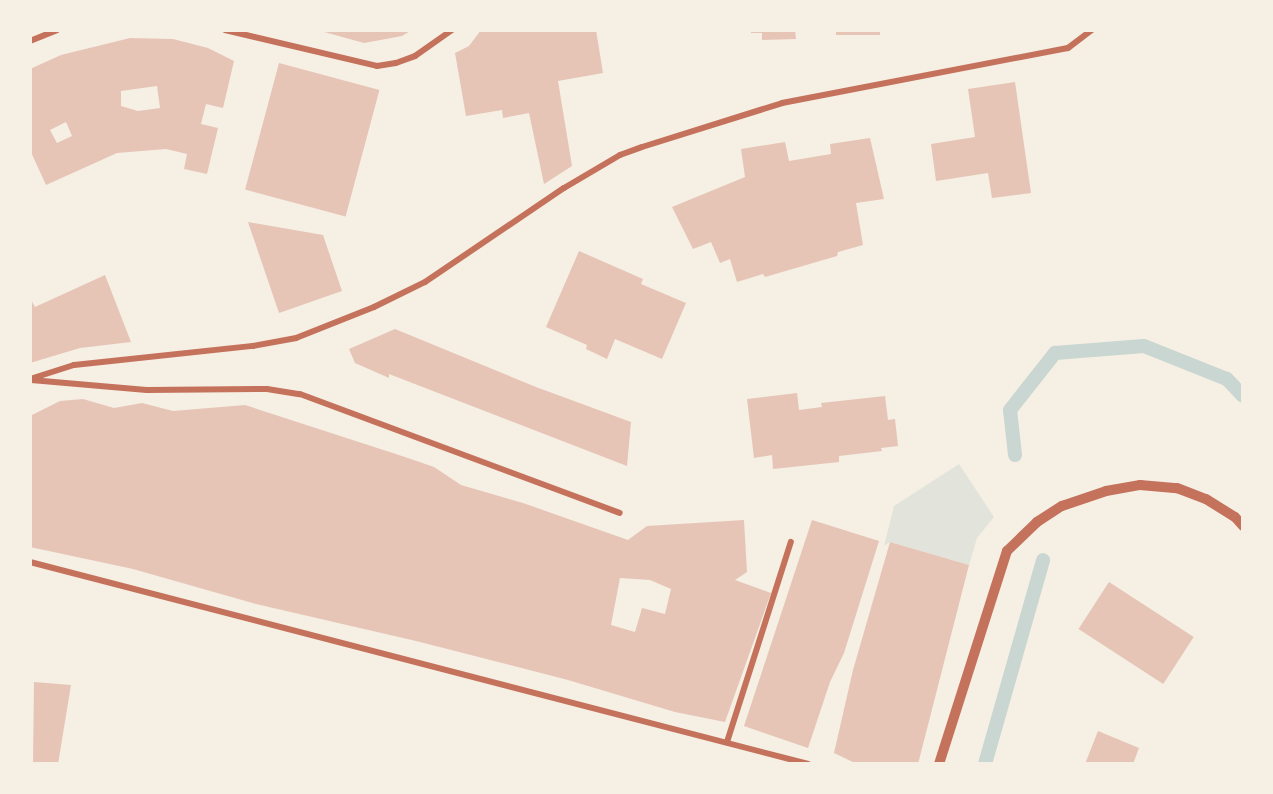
<!DOCTYPE html>
<html>
<head>
<meta charset="utf-8">
<style>
  body { margin:0 }
  #map { position:relative; width:1273px; height:794px; overflow:hidden; background:#f6efe4; font-family:Overpass,sans-serif }
  div>[style] { position:absolute }
  .green>* { inset:0; background:#e2e4dc }
  .stream>* { height:14px; margin:-7px; padding:0 7px; transform-origin:7px; border-radius:7px; background:#c9d6d2 }
  .building>* { inset:0; background:#e6c5b7; transform-origin:0 0 }
  .minor>* { height:6px; margin:-3px; padding:0 3px; transform-origin:3px; border-radius:3px; background:#c5725c }
  .tertiary>* { height:10px; margin:-5px; padding:0 5px; transform-origin:5px; border-radius:5px; background:#c5725c }
  span { translate:-50% -50%; white-space:nowrap; text-align:center; line-height:1.15; -webkit-text-stroke:5px #f6efe4; paint-order:stroke }
  .frame { position:absolute; inset:0; border:32px solid #f6efe4; pointer-events:none }
</style>
</head>
<body>
<div id="map">
  <div class="green">
    <i style="clip-path:polygon(959px 464px,994px 517px,977px 538px,969px 565px,890px 542px,884px 546px,894px 506px)"></i>
  </div>
  <div class="stream">
    <i style="left:1015px;top:455px;width:45px;rotate:-96.3deg"></i>
    <i style="left:1010px;top:410px;width:73px;rotate:-51.7deg"></i>
    <i style="left:1055px;top:353px;width:89px;rotate:-4.5deg"></i>
    <i style="left:1144px;top:346px;width:89px;rotate:21.7deg"></i>
    <i style="left:1227px;top:379px;width:23px;rotate:47deg"></i>
    <i style="left:985px;top:764px;width:212px;rotate:-74.1deg"></i>
  </div>
  <div class="building">
    <i style="clip-path:polygon(317px 30px,412px 30px,402px 36px,364px 43px)"></i>
    <i style="clip-path:polygon(481px 30px,596px 30px,603px 73px,558px 81px,572px 166px,544px 184px,529px 113px,503px 118px,502px 110px,466px 116px,455px 53px,469px 46px)"></i>
    <i style="clip-path:polygon(751px 30px,795px 30px,796px 39px,762px 40px,762px 33px,751px 33px)"></i>
    <i style="left:836px;top:30px;width:44px;height:5px"></i>
    <i style="clip-path:polygon(evenodd,130px 38px,173px 39px,208px 48px,234px 61px,223px 108px,206px 104px,201px 124px,218px 128px,207px 174px,184px 169px,187px 154px,166px 149px,117px 153px,46px 185px,30px 150px,30px 69px,61px 55px,130px 38px,157px 86px,160px 108px,138px 111px,121px 106px,121px 91px,157px 86px,130px 38px,66px 122px,72px 136px,57px 143px,50px 130px,66px 122px)"></i>
    <i style="left:279px;top:63px;width:104px;height:131px;rotate:15deg"></i>
    <i style="clip-path:polygon(1015px 82px,1031px 193px,992px 198px,988px 173px,936px 181px,931px 144px,975px 137px,968px 89px)"></i>
    <i style="clip-path:polygon(870px 138px,884px 199px,856px 203px,863px 245px,838px 252px,837px 256px,765px 277px,763px 274px,737px 282px,730px 259px,720px 263px,711px 242px,693px 249px,672px 207px,745px 177px,741px 149px,785px 142px,789px 161px,831px 154px,830px 144px)"></i>
    <i style="clip-path:polygon(248px 222px,323px 235px,342px 291px,279px 313px)"></i>
    <i style="clip-path:polygon(579px 251px,643px 279px,641px 284px,686px 303px,662px 359px,615px 339px,607px 359px,586px 349px,587px 345px,546px 327px)"></i>
    <i style="clip-path:polygon(105px 275px,131px 342px,80px 348px,30px 363px,30px 298px,35px 307px)"></i>
    <i style="clip-path:polygon(395px 329px,536px 387px,631px 422px,627px 466px,389px 374px,389px 378px,355px 363px,349px 349px)"></i>
    <i style="clip-path:polygon(797px 393px,799px 410px,822px 407px,821px 403px,885px 396px,888px 420px,895px 419px,898px 446px,881px 448px,882px 451px,839px 456px,839px 462px,773px 469px,772px 455px,754px 458px,747px 399px)"></i>
    <i style="clip-path:polygon(evenodd,83px 399px,114px 408px,142px 403px,173px 411px,245px 405px,405px 457px,434px 467px,461px 485px,523px 503px,628px 540px,647px 526px,744px 520px,747px 572px,735px 580px,771px 593px,725px 722px,675px 712px,568px 680px,416px 641px,256px 604px,133px 569px,30px 547px,30px 416px,60px 401px,83px 399px,620px 578px,650px 580px,671px 589px,665px 614px,642px 608px,635px 632px,611px 625px,620px 578px)"></i>
    <i style="clip-path:polygon(812px 520px,879px 541px,844px 653px,830px 682px,808px 748px,744px 726px)"></i>
    <i style="clip-path:polygon(890px 542px,969px 565px,918px 764px,857px 764px,834px 753px,853px 670px)"></i>
    <i style="left:1109px;top:582px;width:101px;height:56px;rotate:33deg"></i>
    <i style="clip-path:polygon(34px 682px,71px 685px,58px 764px,33px 764px)"></i>
    <i style="clip-path:polygon(1098px 731px,1139px 748px,1133px 764px,1085px 764px)"></i>
  </div>
  <div class="minor">
    <i style="left:225px;top:30px;width:156px;rotate:13.3deg"></i>
    <i style="left:377px;top:66px;width:19px;rotate:-9deg"></i>
    <i style="left:396px;top:63px;width:20px;rotate:-20deg"></i>
    <i style="left:415px;top:56px;width:45px;rotate:-35.1deg"></i>
    <i style="left:30px;top:41px;width:29px;rotate:-22deg"></i>
    <i style="left:30px;top:379px;width:46px;rotate:-17.7deg"></i>
    <i style="left:74px;top:365px;width:180px;rotate:-6.1deg"></i>
    <i style="left:253px;top:346px;width:44px;rotate:-10.5deg"></i>
    <i style="left:296px;top:338px;width:84px;rotate:-21.7deg"></i>
    <i style="left:374px;top:307px;width:57px;rotate:-26.1deg"></i>
    <i style="left:425px;top:282px;width:168px;rotate:-34.1deg"></i>
    <i style="left:564px;top:188px;width:65px;rotate:-30.5deg"></i>
    <i style="left:620px;top:155px;width:23px;rotate:-20deg"></i>
    <i style="left:642px;top:147px;width:147px;rotate:-17.4deg"></i>
    <i style="left:782px;top:103px;width:291px;rotate:-10.9deg"></i>
    <i style="left:1068px;top:48px;width:30px;rotate:-37deg"></i>
    <i style="left:31px;top:380px;width:116px;rotate:4.9deg"></i>
    <i style="left:147px;top:390px;width:120px;rotate:-0.5deg"></i>
    <i style="left:267px;top:389px;width:33px;rotate:9deg"></i>
    <i style="left:300px;top:394px;width:341px;rotate:20.4deg"></i>
    <i style="left:30px;top:562px;width:804px;rotate:14.55deg"></i>
    <i style="left:727px;top:742px;width:210px;rotate:-72.3deg"></i>
  </div>
  <div class="tertiary">
    <i style="left:939px;top:764px;width:224px;rotate:-72.3deg"></i>
    <i style="left:1007px;top:551px;width:42px;rotate:-44deg"></i>
    <i style="left:1037px;top:522px;width:30px;rotate:-33deg"></i>
    <i style="left:1062px;top:506px;width:46px;rotate:-18.8deg"></i>
    <i style="left:1106px;top:491px;width:35px;rotate:-10deg"></i>
    <i style="left:1140px;top:485px;width:37px;rotate:5deg"></i>
    <i style="left:1177px;top:488px;width:31px;rotate:21deg"></i>
    <i style="left:1206px;top:499px;width:34px;rotate:32deg"></i>
    <i style="left:1235px;top:517px;width:12px;rotate:48deg"></i>
  </div>
  <div class="frame"></div>
</div>
</body>
</html>
